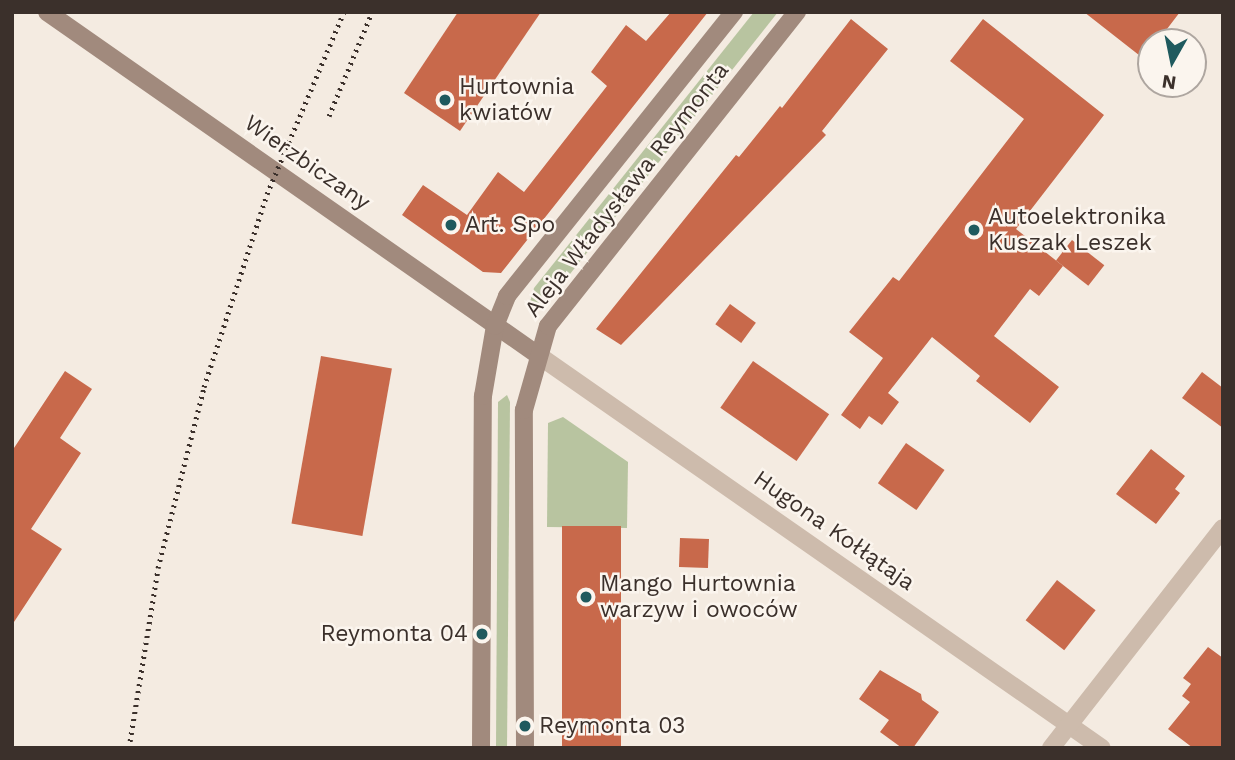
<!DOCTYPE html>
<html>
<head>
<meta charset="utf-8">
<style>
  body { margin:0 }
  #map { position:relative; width:1235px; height:760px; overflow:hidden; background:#f4ebe1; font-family:"Work Sans",sans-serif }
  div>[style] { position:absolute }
  .green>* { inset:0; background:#b8c4a0 }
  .building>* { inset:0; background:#c8694b; transform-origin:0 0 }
  .street>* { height:18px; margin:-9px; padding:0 9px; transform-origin:9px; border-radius:9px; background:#cdbbac }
  .secondary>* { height:18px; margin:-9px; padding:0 9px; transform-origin:9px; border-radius:9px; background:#a18a7d }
  .rail>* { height:5px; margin-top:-2.5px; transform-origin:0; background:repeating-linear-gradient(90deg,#3b302b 0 2px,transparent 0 7px) }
  .dots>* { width:19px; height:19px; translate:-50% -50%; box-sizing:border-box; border:4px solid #fbf5ee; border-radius:50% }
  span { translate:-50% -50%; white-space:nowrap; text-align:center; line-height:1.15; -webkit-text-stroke:5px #fbf5ee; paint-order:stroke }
  .poi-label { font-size:23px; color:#3b302b }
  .left { translate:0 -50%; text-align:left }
  .right { translate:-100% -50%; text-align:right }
  .street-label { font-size:23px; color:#3b302b }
  .frame { position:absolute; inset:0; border:14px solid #3b302b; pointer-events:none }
  .north { position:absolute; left:1137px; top:28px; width:70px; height:70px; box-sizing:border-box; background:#fbf5ee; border:2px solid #aea6a0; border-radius:50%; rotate:189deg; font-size:19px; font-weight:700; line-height:28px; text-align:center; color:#3b302b }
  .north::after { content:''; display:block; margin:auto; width:24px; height:32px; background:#1f5a5e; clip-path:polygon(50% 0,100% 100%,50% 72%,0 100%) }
</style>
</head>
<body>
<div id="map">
  <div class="green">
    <i style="clip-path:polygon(754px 12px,778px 12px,547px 303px,535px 306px,530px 302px,534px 288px)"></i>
    <i style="clip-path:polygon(507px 395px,510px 402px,507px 748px,496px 748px,498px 402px)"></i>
    <i style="clip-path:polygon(563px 417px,628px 462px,627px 528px,547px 527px,548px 423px)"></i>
  </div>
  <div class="building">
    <i style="clip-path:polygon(458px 12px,541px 12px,460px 131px,404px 93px)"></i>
    <i style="clip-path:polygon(671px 12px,708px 12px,501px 273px,483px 272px,402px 215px,423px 185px,467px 215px,498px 172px,524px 192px,607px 86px,591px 72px,626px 25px,646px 41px)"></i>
    <i style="clip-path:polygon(1084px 12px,1180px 12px,1157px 42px,1151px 42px,1151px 50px,1144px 59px)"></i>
    <i style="clip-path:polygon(851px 19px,888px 49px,822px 131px,826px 135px,621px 345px,596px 329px,736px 155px,739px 157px,780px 106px,782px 108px)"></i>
    <i style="clip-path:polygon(983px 19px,1104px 115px,1016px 229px,1063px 266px,1039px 296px,1030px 289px,994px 336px,1059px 387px,1030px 423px,976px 381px,980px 376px,932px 337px,888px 393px,899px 402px,882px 425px,869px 416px,860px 429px,841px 415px,883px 358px,849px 332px,893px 277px,899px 281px,1024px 119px,950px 61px)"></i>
    <i style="left:1072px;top:240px;width:41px;height:26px;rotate:38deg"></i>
    <i style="left:730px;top:304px;width:32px;height:25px;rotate:36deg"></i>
    <i style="left:321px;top:356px;width:72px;height:170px;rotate:10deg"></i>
    <i style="left:753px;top:361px;width:93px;height:57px;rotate:35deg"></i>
    <i style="clip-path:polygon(65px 371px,92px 389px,60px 438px,81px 453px,31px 529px,62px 549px,12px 625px,12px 451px)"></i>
    <i style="clip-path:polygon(1202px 372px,1223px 388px,1223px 428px,1182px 398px)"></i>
    <i style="left:906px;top:443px;width:47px;height:49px;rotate:35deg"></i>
    <i style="clip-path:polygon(1151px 449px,1185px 476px,1175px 489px,1180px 493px,1156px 524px,1116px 494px)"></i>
    <i style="left:562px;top:526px;width:59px;height:222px"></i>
    <i style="left:680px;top:538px;width:29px;height:29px;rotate:2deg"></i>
    <i style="left:1057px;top:580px;width:49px;height:51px;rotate:38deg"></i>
    <i style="clip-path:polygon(1208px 647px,1223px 658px,1223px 748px,1193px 748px,1168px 729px,1190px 702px,1182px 696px,1191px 684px,1183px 678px)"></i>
    <i style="clip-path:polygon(880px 670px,921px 694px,922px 700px,939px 712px,913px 748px,902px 748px,880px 732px,889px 720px,859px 699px)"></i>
  </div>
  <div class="street">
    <i style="left:538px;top:355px;width:687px;rotate:34.87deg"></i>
    <i style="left:1051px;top:748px;width:279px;rotate:-52deg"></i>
  </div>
  <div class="secondary">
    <i style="left:47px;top:12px;width:599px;rotate:34.94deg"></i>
    <i style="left:481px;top:748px;width:352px;rotate:-89.7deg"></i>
    <i style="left:483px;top:396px;width:71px;rotate:-80.3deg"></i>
    <i style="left:495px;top:326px;width:32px;rotate:-68deg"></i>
    <i style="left:507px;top:296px;width:364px;rotate:-51.4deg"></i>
    <i style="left:525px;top:748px;width:338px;rotate:-90.2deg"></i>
    <i style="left:524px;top:410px;width:87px;rotate:-74.1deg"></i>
    <i style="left:548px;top:326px;width:401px;rotate:-51.6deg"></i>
  </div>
  <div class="rail">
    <i style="left:329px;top:116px;width:113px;rotate:-67.5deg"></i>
    <i style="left:129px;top:748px;width:182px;rotate:-80.8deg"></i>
    <i style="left:158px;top:568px;width:187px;rotate:-75.7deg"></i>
    <i style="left:204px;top:387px;width:203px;rotate:-71.9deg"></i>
    <i style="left:267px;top:194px;width:198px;rotate:-67.1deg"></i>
  </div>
  <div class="dots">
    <i style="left:445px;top:100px;background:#1f5a5e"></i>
    <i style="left:451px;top:225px;background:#1f5a5e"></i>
    <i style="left:974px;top:230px;background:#1f5a5e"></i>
    <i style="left:586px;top:597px;background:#1f5a5e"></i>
    <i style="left:482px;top:634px;background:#1f5a5e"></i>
    <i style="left:525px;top:726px;background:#1f5a5e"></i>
  </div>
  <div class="poi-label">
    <span class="left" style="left:459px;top:100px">Hurtownia<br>kwiatów</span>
    <span class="left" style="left:988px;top:230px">Autoelektronika<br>Kuszak Leszek</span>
    <span class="left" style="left:465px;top:225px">Art. Spo</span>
    <span class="left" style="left:600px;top:597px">Mango Hurtownia<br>warzyw i owoców</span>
    <span class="right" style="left:468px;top:634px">Reymonta 04</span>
    <span class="left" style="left:539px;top:726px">Reymonta 03</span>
  </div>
  <div class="street-label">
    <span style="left:307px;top:163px;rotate:35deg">Wierzbiczany</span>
    <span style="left:627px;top:190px;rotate:-52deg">Aleja Władysława Reymonta</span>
    <span style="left:834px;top:531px;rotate:35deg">Hugona Kołłątaja</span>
  </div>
  <div class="frame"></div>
  <div class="north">N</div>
</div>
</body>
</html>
